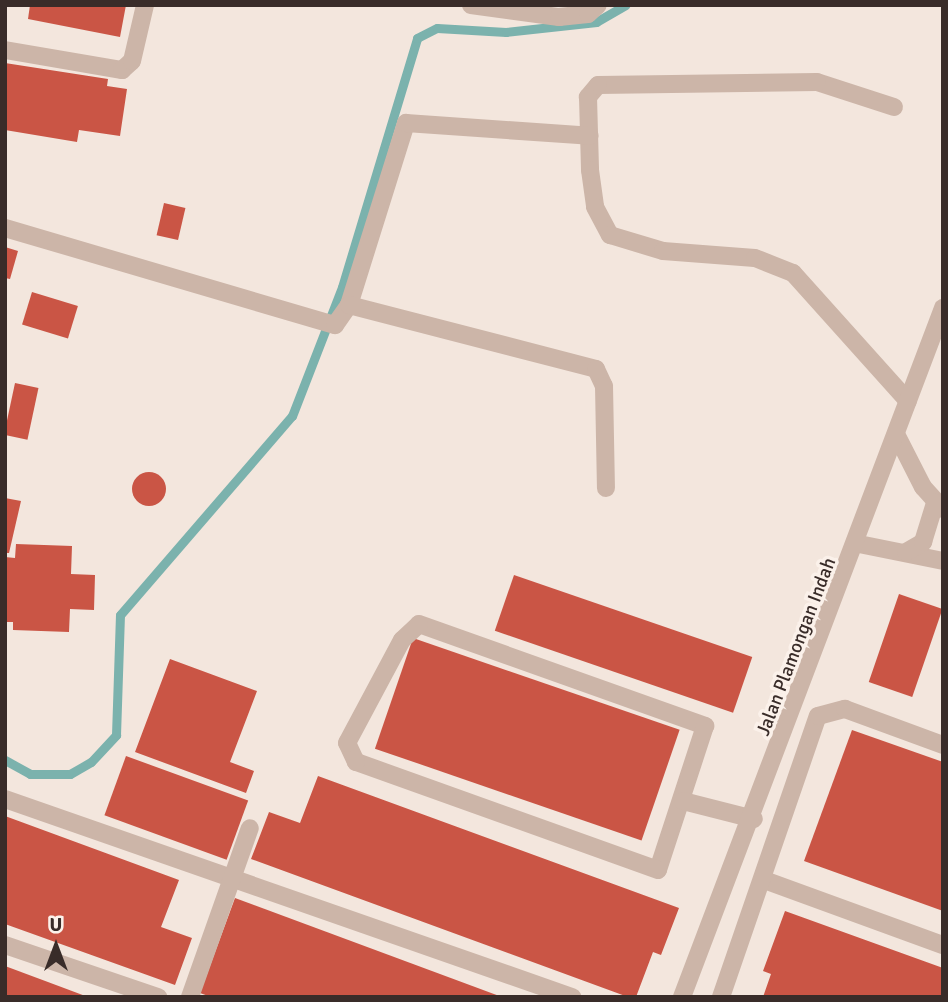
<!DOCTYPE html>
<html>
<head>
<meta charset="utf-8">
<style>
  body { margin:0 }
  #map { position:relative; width:948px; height:1002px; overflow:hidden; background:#f3e6dd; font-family:Signika,sans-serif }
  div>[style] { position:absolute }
  .stream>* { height:9px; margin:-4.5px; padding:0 4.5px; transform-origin:4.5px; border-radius:4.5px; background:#7bb2ad }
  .building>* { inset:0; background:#ca5545; transform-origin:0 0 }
  .round { border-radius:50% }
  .street>* { height:18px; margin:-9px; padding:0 9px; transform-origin:9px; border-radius:9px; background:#ccb5a8 }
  span { translate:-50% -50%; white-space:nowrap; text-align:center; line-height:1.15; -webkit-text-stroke:7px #fbf1ea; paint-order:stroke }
  .street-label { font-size:19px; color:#392c29 }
  .frame { position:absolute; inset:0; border:7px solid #392c29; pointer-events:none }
  .north { position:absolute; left:21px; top:911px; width:70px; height:70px; -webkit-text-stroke:5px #fbf1ea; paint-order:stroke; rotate:0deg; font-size:19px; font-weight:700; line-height:28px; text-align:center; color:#392c29 }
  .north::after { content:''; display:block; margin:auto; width:24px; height:32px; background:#392c29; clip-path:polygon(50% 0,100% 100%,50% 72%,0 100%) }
</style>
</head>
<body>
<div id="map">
  <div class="stream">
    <i style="left:5px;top:760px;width:29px;rotate:29deg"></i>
    <i style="left:30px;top:774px;width:40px"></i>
    <i style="left:70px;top:774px;width:24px;rotate:-30deg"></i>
    <i style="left:91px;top:762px;width:37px;rotate:-47deg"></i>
    <i style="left:116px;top:735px;width:120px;rotate:-88.1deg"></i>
    <i style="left:120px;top:615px;width:263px;rotate:-49.2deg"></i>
    <i style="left:292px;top:416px;width:138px;rotate:-68.8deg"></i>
    <i style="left:342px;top:287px;width:260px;rotate:-73.2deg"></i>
    <i style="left:417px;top:38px;width:22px;rotate:-27deg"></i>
    <i style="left:437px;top:28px;width:69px;rotate:3.3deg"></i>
    <i style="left:506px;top:32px;width:91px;rotate:-6.3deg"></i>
    <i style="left:596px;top:22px;width:34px;rotate:-30deg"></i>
  </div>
  <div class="building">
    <i style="clip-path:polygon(30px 5px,126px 5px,120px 37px,28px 19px)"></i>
    <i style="clip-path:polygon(5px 63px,108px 79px,107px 86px,127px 89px,120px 136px,79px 130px,77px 142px,5px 130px)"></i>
    <i style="left:164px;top:203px;width:22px;height:33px;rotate:13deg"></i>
    <i style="clip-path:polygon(5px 247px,18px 251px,10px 279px,5px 278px)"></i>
    <i style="left:32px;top:292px;width:48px;height:34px;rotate:17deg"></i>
    <i style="left:15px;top:383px;width:24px;height:53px;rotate:12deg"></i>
    <i class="round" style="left:132px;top:472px;width:34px;height:34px"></i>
    <i style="clip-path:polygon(5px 498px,21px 501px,9px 553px,5px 553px)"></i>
    <i style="clip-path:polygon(16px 544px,72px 546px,71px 574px,95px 575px,94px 610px,70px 609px,69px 632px,13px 630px,13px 622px,5px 622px,5px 557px,15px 558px)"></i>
    <i style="left:514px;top:575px;width:252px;height:59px;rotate:19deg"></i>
    <i style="left:899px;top:594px;width:46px;height:93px;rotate:19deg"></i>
    <i style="left:413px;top:638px;width:282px;height:117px;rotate:19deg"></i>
    <i style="clip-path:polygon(170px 659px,257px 691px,230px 762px,254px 771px,246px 793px,135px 752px)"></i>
    <i style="clip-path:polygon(852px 730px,943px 762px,943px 911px,804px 861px)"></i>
    <i style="left:126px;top:756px;width:130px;height:63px;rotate:20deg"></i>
    <i style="clip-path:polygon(318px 776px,679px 908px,661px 955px,653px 952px,636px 997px,628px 997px,251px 859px,269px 812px,300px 823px)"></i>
    <i style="clip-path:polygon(5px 816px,179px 880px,161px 927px,192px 938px,175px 985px,5px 924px)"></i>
    <i style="clip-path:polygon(235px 898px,502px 997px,211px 997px,200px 993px)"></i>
    <i style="clip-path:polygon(785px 911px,943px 968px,943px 997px,763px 997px,771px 974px,763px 971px)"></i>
    <i style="clip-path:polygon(5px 966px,64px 988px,88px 997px,5px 997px)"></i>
  </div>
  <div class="street">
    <i style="left:471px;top:5px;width:89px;rotate:7.8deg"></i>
    <i style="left:559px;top:17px;width:29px;rotate:-6deg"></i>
    <i style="left:588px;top:14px;width:13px;rotate:-42deg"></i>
    <i style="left:5px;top:50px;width:119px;rotate:9.7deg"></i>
    <i style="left:122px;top:70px;width:13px;rotate:-42deg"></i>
    <i style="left:132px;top:61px;width:57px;rotate:-76.9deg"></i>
    <i style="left:894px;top:107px;width:81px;rotate:-162deg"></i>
    <i style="left:817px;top:82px;width:219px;rotate:179.2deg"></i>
    <i style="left:598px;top:85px;width:16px;rotate:130deg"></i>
    <i style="left:588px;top:97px;width:73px;rotate:88.4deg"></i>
    <i style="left:590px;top:170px;width:37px;rotate:82deg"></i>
    <i style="left:595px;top:207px;width:32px;rotate:62deg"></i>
    <i style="left:610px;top:235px;width:55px;rotate:16.8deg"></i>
    <i style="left:663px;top:251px;width:92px;rotate:4.4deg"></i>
    <i style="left:755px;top:258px;width:41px;rotate:21.5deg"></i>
    <i style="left:793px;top:273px;width:172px;rotate:48.1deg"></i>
    <i style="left:5px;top:228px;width:344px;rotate:16.4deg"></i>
    <i style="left:335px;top:325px;width:24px;rotate:-55deg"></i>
    <i style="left:349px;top:305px;width:191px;rotate:-72.6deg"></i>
    <i style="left:406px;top:123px;width:184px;rotate:4deg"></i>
    <i style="left:349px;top:305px;width:255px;rotate:14.5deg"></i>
    <i style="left:596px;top:369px;width:19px;rotate:65deg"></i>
    <i style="left:604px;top:386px;width:102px;rotate:88.9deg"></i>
    <i style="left:896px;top:434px;width:59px;rotate:63deg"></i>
    <i style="left:923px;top:487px;width:30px;rotate:48deg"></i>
    <i style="left:859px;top:544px;width:86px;rotate:11.4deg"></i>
    <i style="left:906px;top:552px;width:20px;rotate:-30deg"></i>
    <i style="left:923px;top:542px;width:41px;rotate:-72.9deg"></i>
    <i style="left:419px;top:624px;width:304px;rotate:19.6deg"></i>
    <i style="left:705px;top:726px;width:151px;rotate:108.1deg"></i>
    <i style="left:658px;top:870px;width:321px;rotate:-160.3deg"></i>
    <i style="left:356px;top:762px;width:21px;rotate:-115deg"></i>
    <i style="left:347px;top:743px;width:117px;rotate:-61.9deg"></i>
    <i style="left:402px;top:640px;width:23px;rotate:-43deg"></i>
    <i style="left:5px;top:799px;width:601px;rotate:19.25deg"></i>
    <i style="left:683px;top:801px;width:73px;rotate:14.2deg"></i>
    <i style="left:764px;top:880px;width:190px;rotate:20deg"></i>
    <i style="left:5px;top:945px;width:162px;rotate:18.8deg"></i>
    <i style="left:190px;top:997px;width:179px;rotate:-70.5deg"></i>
    <i style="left:682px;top:997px;width:737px;rotate:-69.25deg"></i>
    <i style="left:721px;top:997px;width:297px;rotate:-71deg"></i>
    <i style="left:818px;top:716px;width:28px;rotate:-15deg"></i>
    <i style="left:845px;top:709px;width:104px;rotate:20.2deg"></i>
  </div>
  <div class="street-label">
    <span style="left:797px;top:647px;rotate:-69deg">Jalan Plamongan Indah</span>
  </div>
  <div class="frame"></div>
  <div class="north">U</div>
</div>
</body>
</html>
